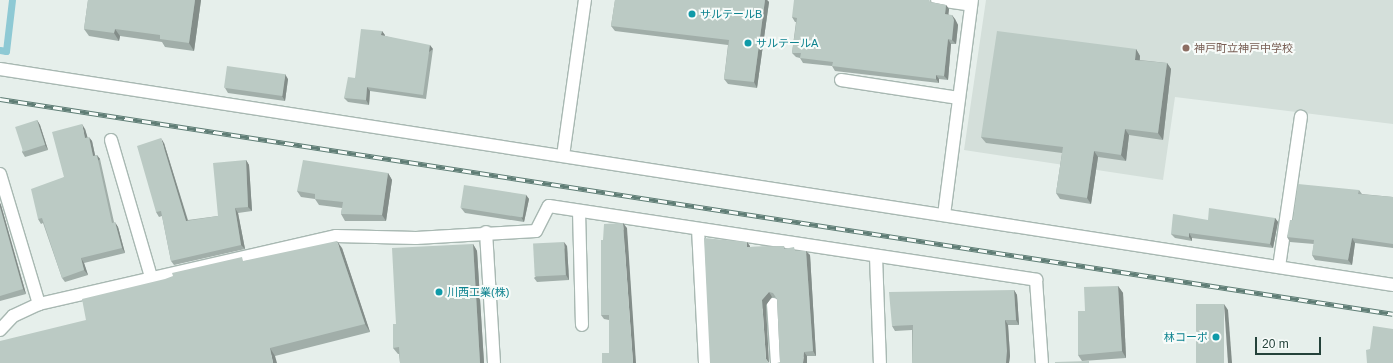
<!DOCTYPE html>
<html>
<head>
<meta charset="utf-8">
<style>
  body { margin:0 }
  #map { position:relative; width:1393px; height:363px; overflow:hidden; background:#e6efeb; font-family:Arial,"Noto Sans JP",sans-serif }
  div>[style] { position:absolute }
  .built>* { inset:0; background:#d4dfda }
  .stream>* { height:7px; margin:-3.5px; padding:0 3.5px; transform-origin:3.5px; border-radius:3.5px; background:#8ec9d4 }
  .roads { filter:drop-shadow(1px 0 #a8b8b2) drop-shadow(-1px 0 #a8b8b2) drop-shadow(0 1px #a8b8b2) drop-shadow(0 -1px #a8b8b2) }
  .street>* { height:12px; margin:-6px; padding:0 6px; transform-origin:6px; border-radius:6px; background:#fff }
  .rail>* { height:4.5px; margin-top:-2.25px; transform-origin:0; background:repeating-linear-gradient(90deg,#f7fbf9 0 9px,#5f7d75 0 18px); box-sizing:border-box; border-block:1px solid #5f7d75 }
  .wall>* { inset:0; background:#a1aea9 }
  .shaded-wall>* { inset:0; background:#838d89; transform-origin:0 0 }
  .building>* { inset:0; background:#bbcac4; transform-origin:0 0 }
  .dots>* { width:11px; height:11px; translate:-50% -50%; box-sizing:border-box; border:2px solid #f7fbf9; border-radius:50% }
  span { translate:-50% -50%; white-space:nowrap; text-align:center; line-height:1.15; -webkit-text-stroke:4px #f7fbf9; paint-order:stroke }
  .culture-label { font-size:11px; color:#0d838f }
  .left { translate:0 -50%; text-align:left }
  .right { translate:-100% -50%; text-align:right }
  .education-label { font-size:11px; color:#785e54 }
  .scale { position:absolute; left:1255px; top:337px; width:66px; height:18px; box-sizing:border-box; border:2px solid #24423a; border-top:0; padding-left:5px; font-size:12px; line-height:14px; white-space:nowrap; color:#24423a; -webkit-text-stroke:3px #f7fbf9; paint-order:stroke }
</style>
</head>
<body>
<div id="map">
  <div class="built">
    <i style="clip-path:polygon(986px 0,1393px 0,1393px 124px,1175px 97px,1163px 180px,964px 150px)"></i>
  </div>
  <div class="stream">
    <i style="left:0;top:50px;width:6px;rotate:9deg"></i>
    <i style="left:6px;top:51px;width:51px;rotate:-83.3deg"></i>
  </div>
  <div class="roads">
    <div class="street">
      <i style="left:937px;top:0;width:34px;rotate:8deg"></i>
      <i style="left:0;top:69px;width:1410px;rotate:8.81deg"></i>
      <i style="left:841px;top:80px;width:119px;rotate:8.7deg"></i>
      <i style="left:111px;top:140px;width:143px;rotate:73.7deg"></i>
      <i style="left:563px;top:156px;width:158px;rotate:-82deg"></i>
      <i style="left:0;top:174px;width:136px;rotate:73.3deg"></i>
      <i style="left:579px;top:211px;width:114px;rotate:88.5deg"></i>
      <i style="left:944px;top:215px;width:217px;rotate:-82.6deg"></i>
      <i style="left:698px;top:229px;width:134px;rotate:87deg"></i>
      <i style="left:486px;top:232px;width:131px;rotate:86.5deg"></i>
      <i style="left:876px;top:256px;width:107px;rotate:87.9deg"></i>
      <i style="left:1279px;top:267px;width:152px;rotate:-81.7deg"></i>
      <i style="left:773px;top:304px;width:59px;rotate:86.1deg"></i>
      <i style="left:0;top:330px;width:19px;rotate:-47deg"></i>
      <i style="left:13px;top:316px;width:29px;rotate:-25deg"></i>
      <i style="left:39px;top:304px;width:305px;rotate:-12.9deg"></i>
      <i style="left:336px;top:236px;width:80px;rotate:1.4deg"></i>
      <i style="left:416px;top:238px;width:120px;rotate:-3.3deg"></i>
      <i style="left:536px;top:231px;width:28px;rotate:-63deg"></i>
      <i style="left:549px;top:206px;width:493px;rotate:8.6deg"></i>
      <i style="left:1036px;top:280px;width:83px;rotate:85.9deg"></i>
    </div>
  </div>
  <div class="rail">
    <i style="left:0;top:99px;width:1409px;rotate:8.77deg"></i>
  </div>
  <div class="wall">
    <i style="clip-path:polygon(88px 0,201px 0,194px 51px,165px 47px,162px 42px,120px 36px,119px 41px,89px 36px,84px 29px)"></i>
    <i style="clip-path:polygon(615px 0,767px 0,769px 2px,757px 88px,728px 84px,724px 79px,728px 45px,615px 31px,611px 26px)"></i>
    <i style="clip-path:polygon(931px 2px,946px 5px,949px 9px,948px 14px,955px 19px,958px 25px,956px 44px,951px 44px,948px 80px,939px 79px,939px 83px,835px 71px,832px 66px,803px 63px,800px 58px,796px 57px,792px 53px,796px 22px,795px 22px,792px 17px)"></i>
    <i style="clip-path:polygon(382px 31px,385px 36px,433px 49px,426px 99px,370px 91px,369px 105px,348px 102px,344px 98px)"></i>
    <i style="clip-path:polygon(1136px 49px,1140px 56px,1140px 60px,1167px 63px,1171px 69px,1163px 140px,1129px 135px,1126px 161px,1098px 157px,1091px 204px,1060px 199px,1056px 193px,1062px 153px,986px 143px,981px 137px)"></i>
    <i style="clip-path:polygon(288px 79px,285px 101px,228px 93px,225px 88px)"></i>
    <i style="clip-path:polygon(37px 120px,40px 125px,48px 150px,25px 157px,22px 152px)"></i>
    <i style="clip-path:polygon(85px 129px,87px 137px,92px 141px,95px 155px,100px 159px,114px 222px,118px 227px,125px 253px,84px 263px,88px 275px,65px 282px,62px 278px,43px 223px,41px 224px,38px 219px,64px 177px)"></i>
    <i style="clip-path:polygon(164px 143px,188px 220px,218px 216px,246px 160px,249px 165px,252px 211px,238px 213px,245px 249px,174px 265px,171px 261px,162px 216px,159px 217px,156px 212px)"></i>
    <i style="clip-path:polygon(388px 173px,392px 180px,386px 221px,345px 221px,341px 214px,342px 208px,319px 205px,315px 199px,301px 197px,297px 191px)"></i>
    <i style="clip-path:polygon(1359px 190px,1362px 194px,1393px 197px,1393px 248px,1355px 243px,1352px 265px,1315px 260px,1312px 255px,1314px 244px,1290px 242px,1287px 237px,1293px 220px)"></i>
    <i style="clip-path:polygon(526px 195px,529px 199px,524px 222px,465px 213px,461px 208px)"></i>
    <i style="clip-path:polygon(0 203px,1px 205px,26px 294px,0 301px)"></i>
    <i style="clip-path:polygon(1275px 218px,1278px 222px,1273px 248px,1192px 238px,1192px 241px,1175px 238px,1171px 234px,1208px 220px)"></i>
    <i style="clip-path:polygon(627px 228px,609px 353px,609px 320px,604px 319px,601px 315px,603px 240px)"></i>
    <i style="clip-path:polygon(473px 244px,477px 251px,484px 363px,400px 363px,399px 354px,398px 354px,393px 348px,396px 324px)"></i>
    <i style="clip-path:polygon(567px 246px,569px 280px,537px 282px,534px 278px)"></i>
    <i style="clip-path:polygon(750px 246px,750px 247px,784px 246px,785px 249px,797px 251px,810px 255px,816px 356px,807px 356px,780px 362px,777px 299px,776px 297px,772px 297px,766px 305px,710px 363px)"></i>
    <i style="clip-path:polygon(342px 248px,370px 332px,275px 356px,86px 320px,245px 261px)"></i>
    <i style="clip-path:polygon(1118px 286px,1123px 293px,1126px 358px,1082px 361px,1078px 355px,1085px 311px)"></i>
    <i style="clip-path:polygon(1014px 290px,1017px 295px,1019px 325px,1008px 325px,1010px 356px,1009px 363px,912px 363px,912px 330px,895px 331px,892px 326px)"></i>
  </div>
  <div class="shaded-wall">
    <i style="clip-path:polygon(195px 0,201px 0,194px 51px,189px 43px)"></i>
    <i style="clip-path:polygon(765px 0,767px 0,769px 2px,757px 88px,754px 82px)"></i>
    <i style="clip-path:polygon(946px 5px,949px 9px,948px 19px,945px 14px)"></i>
    <i style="clip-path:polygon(952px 15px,955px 19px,958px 25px,956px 44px,952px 40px)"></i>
    <i style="clip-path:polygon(115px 29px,120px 36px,119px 41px,114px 33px)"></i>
    <i style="clip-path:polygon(382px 31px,385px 35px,384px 39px,381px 35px)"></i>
    <i style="clip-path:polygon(948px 39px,951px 44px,948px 80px,944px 76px)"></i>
    <i style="left:430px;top:45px;width:5px;height:50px;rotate:53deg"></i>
    <i style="clip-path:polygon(1136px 49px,1140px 56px,1139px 66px,1135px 60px)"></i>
    <i style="clip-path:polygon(1167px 63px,1171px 69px,1163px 140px,1158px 133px)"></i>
    <i style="clip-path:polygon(285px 74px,288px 79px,285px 101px,282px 96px)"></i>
    <i style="clip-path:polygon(936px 75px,939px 79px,939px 83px,936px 79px)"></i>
    <i style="clip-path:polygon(367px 87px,370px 91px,369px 105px,366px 100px)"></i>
    <i style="clip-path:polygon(37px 120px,40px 125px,48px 150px,45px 145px)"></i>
    <i style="clip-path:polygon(82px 124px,85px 129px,89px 142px,85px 138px)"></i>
    <i style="clip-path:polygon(1125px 129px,1129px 135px,1126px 161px,1121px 155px)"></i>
    <i style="clip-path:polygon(89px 137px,92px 141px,96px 160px,93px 156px)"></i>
    <i style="clip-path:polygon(161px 138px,164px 143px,189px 225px,186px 221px)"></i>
    <i style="clip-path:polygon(1094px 151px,1098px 157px,1091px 204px,1087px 198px)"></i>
    <i style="left:97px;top:155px;width:5px;height:70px;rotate:53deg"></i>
    <i style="clip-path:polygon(246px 160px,249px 165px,252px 211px,248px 207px)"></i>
    <i style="clip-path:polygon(388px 173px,392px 180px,386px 221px,382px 215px)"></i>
    <i style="clip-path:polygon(526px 195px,529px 199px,524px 222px,521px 217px)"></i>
    <i style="clip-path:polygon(0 203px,1px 205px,26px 294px,23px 289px,0 207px)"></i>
    <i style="clip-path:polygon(235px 208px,238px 213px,245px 249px,241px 245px)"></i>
    <i style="clip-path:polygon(1275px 218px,1278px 222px,1273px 248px,1270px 244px)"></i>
    <i style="clip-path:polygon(115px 222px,118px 227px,125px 253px,122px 248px)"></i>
    <i style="clip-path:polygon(623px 223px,627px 228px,636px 363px,633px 363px)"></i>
    <i style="clip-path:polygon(1189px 233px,1192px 238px,1192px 241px,1189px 237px)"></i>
    <i style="clip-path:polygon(1352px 238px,1355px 243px,1352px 265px,1348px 260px)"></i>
    <i style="clip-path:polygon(337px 241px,342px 248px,370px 332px,365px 324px)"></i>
    <i style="clip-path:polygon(564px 242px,567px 246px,569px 280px,566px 275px)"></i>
    <i style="clip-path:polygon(747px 242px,750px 246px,750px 252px,747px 247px)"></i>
    <i style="clip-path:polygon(473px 244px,477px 251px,484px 363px,480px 363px)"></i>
    <i style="clip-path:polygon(806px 251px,810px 255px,816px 356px,813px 351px)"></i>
    <i style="clip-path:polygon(81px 258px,84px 263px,88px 275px,84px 270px)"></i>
    <i style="clip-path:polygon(1118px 286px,1123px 293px,1126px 358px,1122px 351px)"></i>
    <i style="clip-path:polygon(1014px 290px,1017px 295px,1019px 325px,1016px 320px)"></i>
    <i style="clip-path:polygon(769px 292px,772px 297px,766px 305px,769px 363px,766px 359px,762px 300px)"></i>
    <i style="clip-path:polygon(1224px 304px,1228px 310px,1232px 363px,1228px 363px)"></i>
    <i style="clip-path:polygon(1005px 320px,1008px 325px,1010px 356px,1009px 363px,1006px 363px)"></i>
    <i style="clip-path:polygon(270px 348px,275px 356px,277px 363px,273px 363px)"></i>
    <i style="clip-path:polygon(804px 352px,807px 356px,807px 363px,803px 363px)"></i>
  </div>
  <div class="building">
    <i style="clip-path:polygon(88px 0,195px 0,189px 43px,160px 39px,160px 35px,115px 29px,114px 33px,84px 29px)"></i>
    <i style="clip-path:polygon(615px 0,765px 0,754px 82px,724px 79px,729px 40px,611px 26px)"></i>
    <i style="clip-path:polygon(794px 0,929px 0,930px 2px,946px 5px,945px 14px,952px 15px,954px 20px,952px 40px,948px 39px,944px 76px,936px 75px,936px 79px,832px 66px,833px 62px,800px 58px,801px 53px,792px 53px,797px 18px,792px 17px)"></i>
    <i style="clip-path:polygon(361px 29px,382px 31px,381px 35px,430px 45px,423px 95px,367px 87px,366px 100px,344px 98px,348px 77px,355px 78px)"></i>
    <i style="clip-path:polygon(997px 31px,1136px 49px,1135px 60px,1167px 63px,1158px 133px,1125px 129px,1121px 155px,1094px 151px,1087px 198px,1056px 193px,1063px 147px,981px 137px)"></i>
    <i style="left:227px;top:66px;width:59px;height:22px;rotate:8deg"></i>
    <i style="left:37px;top:120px;width:26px;height:23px;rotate:72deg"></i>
    <i style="clip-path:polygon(82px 124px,85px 138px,89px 137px,93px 156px,97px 155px,112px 223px,115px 222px,122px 248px,81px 258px,84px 270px,62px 278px,42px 218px,38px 219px,31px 189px,64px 177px,52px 132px)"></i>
    <i style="clip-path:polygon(161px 138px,186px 221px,218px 216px,213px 163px,246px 160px,248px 207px,235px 208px,241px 245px,171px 261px,161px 211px,156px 212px,137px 146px)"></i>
    <i style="clip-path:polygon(303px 160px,388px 173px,382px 215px,341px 214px,343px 202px,315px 199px,315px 194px,297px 191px)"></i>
    <i style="clip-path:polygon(1298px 184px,1359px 190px,1358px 194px,1393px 197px,1393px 244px,1352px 238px,1348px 260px,1312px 255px,1314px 240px,1287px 237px,1290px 220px,1293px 220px)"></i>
    <i style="left:464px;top:185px;width:63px;height:23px;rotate:9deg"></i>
    <i style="clip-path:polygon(0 207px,23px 289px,0 296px)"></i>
    <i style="clip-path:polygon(1209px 208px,1275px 218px,1270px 244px,1189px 233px,1189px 237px,1171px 234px,1173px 214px,1208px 220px)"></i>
    <i style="clip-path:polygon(623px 223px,633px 363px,602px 363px,602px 353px,609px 353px,609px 315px,601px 315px,601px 240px,603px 240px,604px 224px)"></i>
    <i style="clip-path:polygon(704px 238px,747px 242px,747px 247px,784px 246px,784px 249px,794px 247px,795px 251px,806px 251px,813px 351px,804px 352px,803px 363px,777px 363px,780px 362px,777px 299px,773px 293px,769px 292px,762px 300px,766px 359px,769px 363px,710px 363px)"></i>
    <i style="clip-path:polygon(337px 241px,365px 324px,270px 348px,273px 363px,0 363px,0 341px,86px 320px,82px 299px,165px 279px,173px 276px,172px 273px,242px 257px,243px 261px)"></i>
    <i style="left:564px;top:242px;width:33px;height:31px;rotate:87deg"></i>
    <i style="clip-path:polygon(473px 244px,480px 363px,400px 363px,399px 347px,393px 348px,393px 324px,396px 324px,392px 248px)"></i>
    <i style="clip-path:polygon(1118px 286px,1122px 351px,1078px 355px,1078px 311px,1085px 311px,1084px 287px)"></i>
    <i style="clip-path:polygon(1014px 290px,1016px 320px,1005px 320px,1007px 351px,1006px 363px,912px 363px,913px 325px,892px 326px,889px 292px)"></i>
    <i style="left:1196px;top:304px;width:28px;height:59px"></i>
    <i style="clip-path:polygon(1373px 326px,1393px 329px,1393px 363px,1367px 363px,1366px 350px,1370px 349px)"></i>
    <i style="clip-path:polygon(1089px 361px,1089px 363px,1055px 363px,1055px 362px)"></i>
  </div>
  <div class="dots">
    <i style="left:692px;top:14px;background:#0f9aa8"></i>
    <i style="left:748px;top:43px;background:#0f9aa8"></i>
    <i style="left:1186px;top:48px;background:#8d6e63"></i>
    <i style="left:439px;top:292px;background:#0f9aa8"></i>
    <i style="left:1216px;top:337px;background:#0f9aa8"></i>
  </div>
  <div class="culture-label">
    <span class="left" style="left:700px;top:14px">サルテールB</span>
    <span class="left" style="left:756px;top:43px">サルテールA</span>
    <span class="left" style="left:447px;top:292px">川西工業(株)</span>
    <span class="right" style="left:1208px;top:337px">林コーポ</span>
  </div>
  <div class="education-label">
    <span class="left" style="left:1194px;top:48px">神戸町立神戸中学校</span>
  </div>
  <div class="scale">20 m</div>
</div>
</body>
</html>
